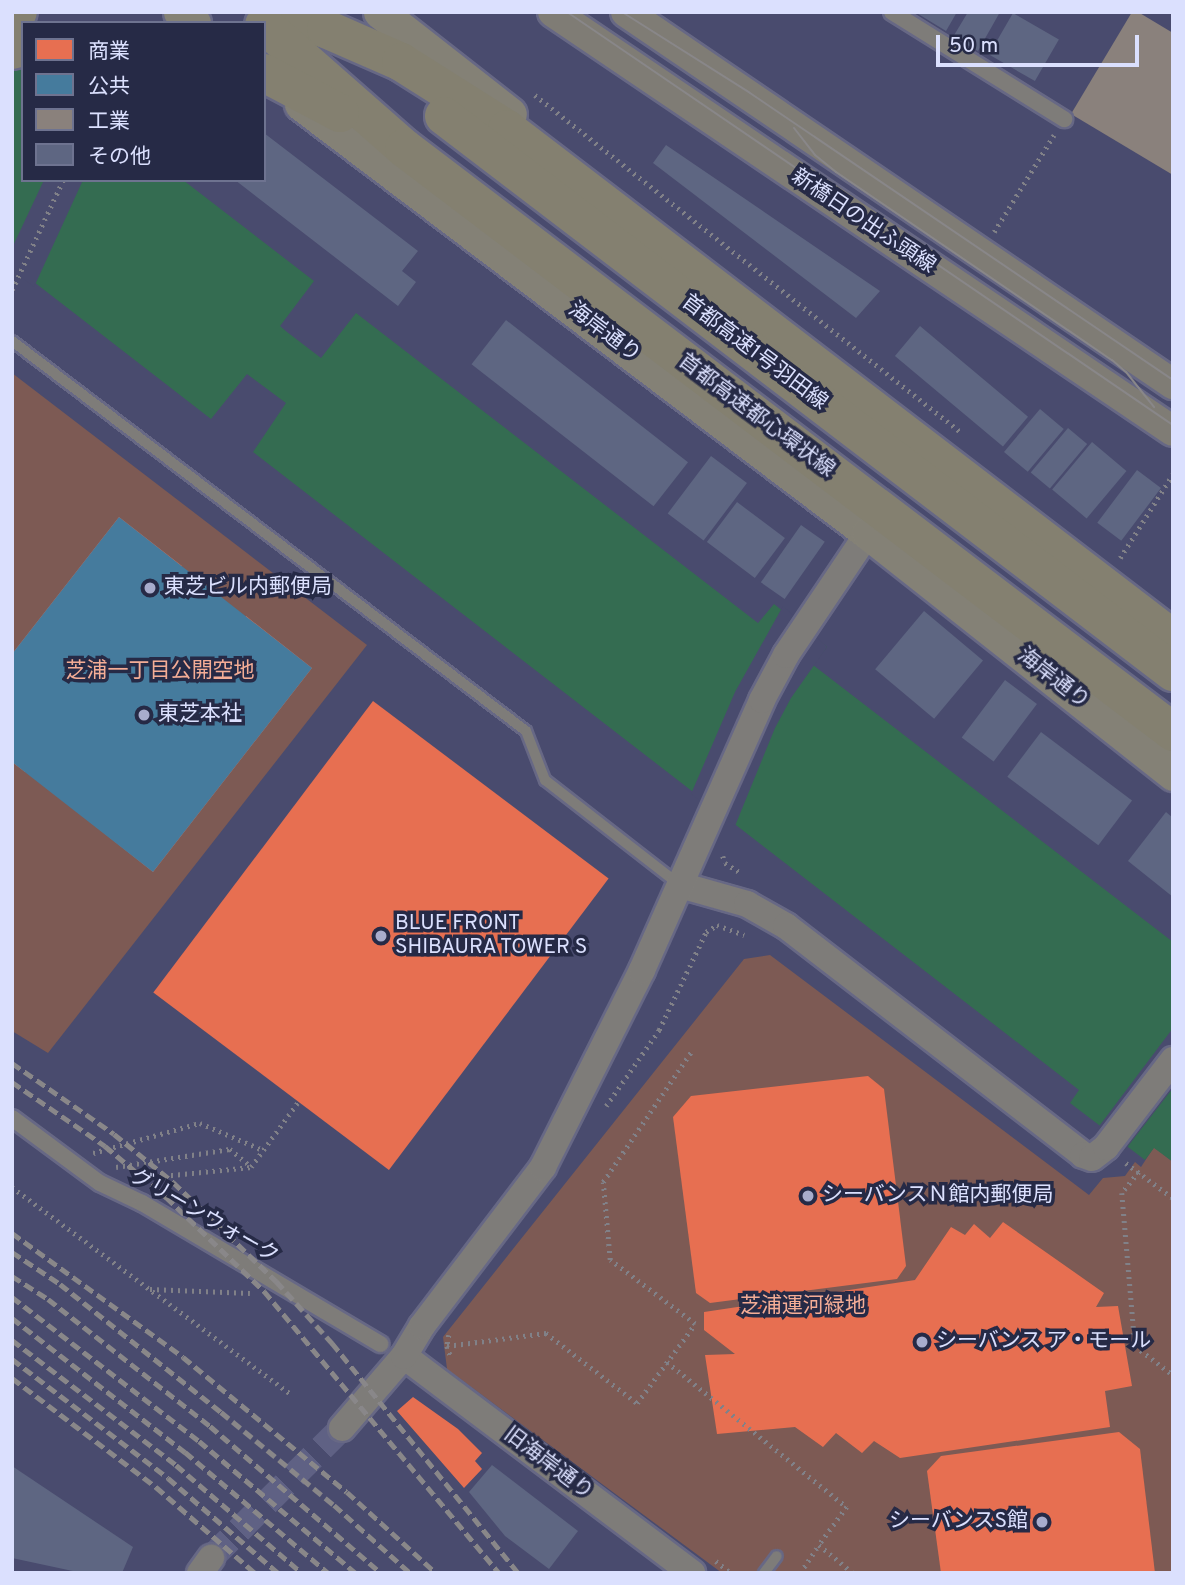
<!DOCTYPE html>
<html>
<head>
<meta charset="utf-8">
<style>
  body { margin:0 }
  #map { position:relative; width:1185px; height:1585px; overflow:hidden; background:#494b6e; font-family:Overpass,"Noto Sans JP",sans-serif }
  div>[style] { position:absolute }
  .green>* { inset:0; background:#7d5a54 }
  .water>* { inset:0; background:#346c51 }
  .pier>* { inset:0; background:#494b6e }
  .shops>* { inset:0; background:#e76f51; transform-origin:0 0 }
  .public>* { inset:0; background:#457b9d }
  .industry>* { inset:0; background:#8a817c }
  .building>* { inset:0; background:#5e6682; transform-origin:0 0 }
  .tertiary-tunnel>* { height:26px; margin-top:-13px; transform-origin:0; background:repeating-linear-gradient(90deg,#5f6184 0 26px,transparent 0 39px) }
  .path>* { height:4.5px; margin-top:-2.25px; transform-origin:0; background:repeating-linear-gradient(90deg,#818188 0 2px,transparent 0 7px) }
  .roads { filter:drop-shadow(2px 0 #676885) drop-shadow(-2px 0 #676885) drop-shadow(0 2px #676885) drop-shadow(0 -2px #676885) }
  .service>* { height:10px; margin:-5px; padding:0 5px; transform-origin:5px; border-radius:5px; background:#7e7c79 }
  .pedestrian>* { height:16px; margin:-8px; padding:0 8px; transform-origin:8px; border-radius:8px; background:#7e7c79 }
  .tertiary>* { height:26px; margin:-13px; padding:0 13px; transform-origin:13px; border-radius:13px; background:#7e7c79 }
  .secondary>* { height:30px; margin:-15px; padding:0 15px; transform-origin:15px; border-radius:15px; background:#7f7c75 }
  .primary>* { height:33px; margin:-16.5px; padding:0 16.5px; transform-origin:16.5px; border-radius:16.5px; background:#848176 }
  .motorway>* { height:38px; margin:-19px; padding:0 19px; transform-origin:19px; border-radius:19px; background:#848070 }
  .tram>* { height:2px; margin:-1px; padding:0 1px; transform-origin:1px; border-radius:1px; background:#898789 }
  .rail>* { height:5px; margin-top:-2.5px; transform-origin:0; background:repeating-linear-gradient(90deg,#898789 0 10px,transparent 0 15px) }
  .dots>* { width:19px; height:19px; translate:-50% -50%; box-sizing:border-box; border:4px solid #262a46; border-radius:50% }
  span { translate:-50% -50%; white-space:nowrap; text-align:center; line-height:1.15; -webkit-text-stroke:7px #262a46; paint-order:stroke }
  .street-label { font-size:21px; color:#dbe0fe }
  .poi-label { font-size:21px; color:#dbe0fe }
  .left { translate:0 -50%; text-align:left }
  .right { translate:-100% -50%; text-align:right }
  .park-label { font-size:21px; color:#f4ad96 }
  .frame { position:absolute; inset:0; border:14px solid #dbe0fe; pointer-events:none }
  .legend { position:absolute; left:21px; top:21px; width:245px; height:161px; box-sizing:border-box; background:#262a46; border:2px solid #6e7390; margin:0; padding:9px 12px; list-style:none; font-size:21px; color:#dbe0fe }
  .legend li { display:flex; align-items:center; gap:14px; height:35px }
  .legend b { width:35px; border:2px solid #6e7390 }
  .scale { position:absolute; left:936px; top:35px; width:203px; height:32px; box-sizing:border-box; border:4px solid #dbe0fe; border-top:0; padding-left:9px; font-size:21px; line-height:24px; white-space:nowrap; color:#dbe0fe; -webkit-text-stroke:5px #262a46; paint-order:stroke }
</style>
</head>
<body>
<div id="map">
  <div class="green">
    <i style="clip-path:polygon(12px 373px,367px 645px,48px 1053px,12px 1031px)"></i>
    <i style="clip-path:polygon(770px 955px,1089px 1195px,1103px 1178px,1125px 1176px,1135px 1162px,1141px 1167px,1154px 1147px,1173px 1162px,1173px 1573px,722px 1573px,447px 1369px,443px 1337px,744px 959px)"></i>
  </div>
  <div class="water">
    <i style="clip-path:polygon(12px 12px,23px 23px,23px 180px,183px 180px,314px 281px,280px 326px,287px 332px,321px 358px,356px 313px,758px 623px,774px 604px,827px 647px,813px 665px,1173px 942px,1173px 1162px,1154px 1148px,1145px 1160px,1070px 1103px,1079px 1090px,253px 452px,286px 403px,247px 374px,211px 419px,12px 265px)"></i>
  </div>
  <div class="pier">
    <i style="clip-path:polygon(44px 180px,83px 180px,34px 287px,12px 270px,12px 248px)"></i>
    <i style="clip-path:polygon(783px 606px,827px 647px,791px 698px,775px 728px,735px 826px,691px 794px,735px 692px)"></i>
    <i style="clip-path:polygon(1173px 1028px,1173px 1088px,1125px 1150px,1097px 1129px)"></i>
  </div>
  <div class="shops">
    <i style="clip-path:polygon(119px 517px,182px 566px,158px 597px,223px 647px,246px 616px,312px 668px,153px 872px,90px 822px,112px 794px,47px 743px,25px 772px,12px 762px,12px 654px)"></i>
    <i style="left:373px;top:701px;width:295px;height:365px;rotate:37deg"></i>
    <i style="clip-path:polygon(868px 1076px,884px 1089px,906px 1266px,897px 1279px,710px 1303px,696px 1293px,673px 1117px,691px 1096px)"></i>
    <i style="clip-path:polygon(1003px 1222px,1104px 1293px,1096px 1307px,1118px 1306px,1132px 1386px,1105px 1391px,1110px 1427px,900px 1458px,874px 1441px,862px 1453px,836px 1433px,823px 1447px,795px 1427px,717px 1434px,705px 1355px,735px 1354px,704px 1330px,704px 1312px,915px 1280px,951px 1227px,965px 1235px,974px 1224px,990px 1238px)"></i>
    <i style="clip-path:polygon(413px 1397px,458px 1429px,482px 1453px,475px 1461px,482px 1469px,464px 1488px,397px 1411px)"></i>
    <i style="clip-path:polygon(1119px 1432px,1140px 1449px,1155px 1573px,941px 1573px,927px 1471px,941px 1456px)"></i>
  </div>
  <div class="public">
    <i style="clip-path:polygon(119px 517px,312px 668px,153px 872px,12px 762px,12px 654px)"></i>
  </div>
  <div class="industry">
    <i style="clip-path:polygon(1132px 12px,1138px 12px,1173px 33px,1173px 175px,1071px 114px)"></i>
  </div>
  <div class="building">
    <i style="clip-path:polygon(915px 12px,957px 12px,946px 31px)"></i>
    <i style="clip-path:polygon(968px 12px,1000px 12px,978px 51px,953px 37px)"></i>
    <i style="left:1013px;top:13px;width:53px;height:48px;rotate:30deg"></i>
    <i style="clip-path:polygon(264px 133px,418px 251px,402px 271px,416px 282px,398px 306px,235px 180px,264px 180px)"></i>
    <i style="clip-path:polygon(666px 145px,880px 291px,856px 318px,653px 163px)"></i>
    <i style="left:506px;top:320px;width:231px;height:56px;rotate:38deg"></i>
    <i style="left:920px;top:326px;width:141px;height:39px;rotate:40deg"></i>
    <i style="left:1040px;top:409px;width:31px;height:56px;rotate:40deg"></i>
    <i style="left:1068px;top:428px;width:25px;height:58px;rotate:40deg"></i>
    <i style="left:1092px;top:442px;width:45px;height:62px;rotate:40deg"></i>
    <i style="left:711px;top:456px;width:45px;height:72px;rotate:37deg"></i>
    <i style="left:1137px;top:470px;width:30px;height:66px;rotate:37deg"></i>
    <i style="left:737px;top:502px;width:60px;height:50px;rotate:37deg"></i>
    <i style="left:801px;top:525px;width:29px;height:70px;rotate:35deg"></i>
    <i style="left:924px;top:611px;width:77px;height:76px;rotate:40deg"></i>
    <i style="left:1005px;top:680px;width:40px;height:72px;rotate:37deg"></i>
    <i style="left:1041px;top:732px;width:114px;height:56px;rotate:37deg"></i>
    <i style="clip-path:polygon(1166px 812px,1173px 818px,1173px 897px,1128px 861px)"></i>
    <i style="clip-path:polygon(492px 1465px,578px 1531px,549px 1569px,505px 1536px,469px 1492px)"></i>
    <i style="clip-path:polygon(12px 1466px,133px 1547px,122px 1573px,82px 1573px,12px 1558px)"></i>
  </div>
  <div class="tertiary-tunnel">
    <i style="left:211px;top:1558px;width:185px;rotate:-44.8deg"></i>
  </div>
  <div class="path">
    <i style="left:535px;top:95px;width:545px;rotate:38.36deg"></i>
    <i style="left:994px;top:232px;width:114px;rotate:-58.3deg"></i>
    <i style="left:12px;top:290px;width:121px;rotate:-65.1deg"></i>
    <i style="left:1120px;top:558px;width:99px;rotate:-57.8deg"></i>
    <i style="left:723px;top:856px;width:7px;rotate:74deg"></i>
    <i style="left:725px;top:863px;width:19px;rotate:32deg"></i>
    <i style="left:606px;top:1106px;width:93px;rotate:-55.1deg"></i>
    <i style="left:659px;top:1030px;width:109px;rotate:-64.4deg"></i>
    <i style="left:706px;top:932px;width:13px;rotate:-32deg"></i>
    <i style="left:717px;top:925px;width:29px;rotate:20deg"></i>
    <i style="left:93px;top:1153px;width:111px;rotate:-15.7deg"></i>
    <i style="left:200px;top:1123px;width:69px;rotate:23.2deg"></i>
    <i style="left:1126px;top:1163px;width:59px;rotate:36.7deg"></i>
    <i style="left:116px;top:1167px;width:115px;rotate:-9deg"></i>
    <i style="left:230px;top:1149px;width:26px;rotate:40deg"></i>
    <i style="left:1139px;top:1172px;width:27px;rotate:129deg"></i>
    <i style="left:1122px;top:1193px;width:154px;rotate:85.1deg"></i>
    <i style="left:1135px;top:1346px;width:48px;rotate:37.3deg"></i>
    <i style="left:143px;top:1178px;width:109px;rotate:-5.8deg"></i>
    <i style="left:251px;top:1167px;width:80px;rotate:-54.1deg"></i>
    <i style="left:12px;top:1187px;width:349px;rotate:36.6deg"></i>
    <i style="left:150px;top:1289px;width:100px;rotate:2.3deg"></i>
    <i style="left:449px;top:1335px;width:11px;rotate:100deg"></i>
    <i style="left:447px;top:1346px;width:12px;rotate:70deg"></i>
    <i style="left:447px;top:1346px;width:100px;rotate:-7.5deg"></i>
    <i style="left:546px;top:1333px;width:115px;rotate:37.6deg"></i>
    <i style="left:637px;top:1403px;width:98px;rotate:-53.7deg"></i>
    <i style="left:695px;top:1324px;width:106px;rotate:-143deg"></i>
    <i style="left:610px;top:1260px;width:78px;rotate:-95.1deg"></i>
    <i style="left:603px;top:1182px;width:157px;rotate:-55.9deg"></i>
    <i style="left:667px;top:1362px;width:231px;rotate:38.9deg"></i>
    <i style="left:847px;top:1507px;width:47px;rotate:126.4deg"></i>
    <i style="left:716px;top:1561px;width:19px;rotate:39deg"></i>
    <i style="left:800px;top:1573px;width:34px;rotate:-56deg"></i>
    <i style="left:819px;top:1545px;width:44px;rotate:39.5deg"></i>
  </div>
  <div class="roads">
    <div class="service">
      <i style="left:12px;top:341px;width:645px;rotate:37.19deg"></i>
      <i style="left:526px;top:731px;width:53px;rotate:68.8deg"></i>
      <i style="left:545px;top:780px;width:171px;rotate:37.9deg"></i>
      <i style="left:764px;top:1573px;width:21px;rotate:-53deg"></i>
    </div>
    <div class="pedestrian">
      <i style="left:892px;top:12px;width:203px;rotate:31.9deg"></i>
      <i style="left:12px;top:1118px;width:109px;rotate:36.5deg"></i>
      <i style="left:100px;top:1183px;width:47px;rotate:25.5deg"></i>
      <i style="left:142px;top:1203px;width:277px;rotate:30.6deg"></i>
    </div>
    <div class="tertiary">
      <i style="left:680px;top:885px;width:70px;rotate:15.8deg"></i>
      <i style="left:747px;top:904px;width:45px;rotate:29.4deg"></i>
      <i style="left:786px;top:926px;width:375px;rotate:37.6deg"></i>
      <i style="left:1083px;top:1155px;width:9px;rotate:18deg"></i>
      <i style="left:1092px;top:1158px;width:18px;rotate:-38deg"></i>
      <i style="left:1106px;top:1147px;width:110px;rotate:-52.4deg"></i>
      <i style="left:404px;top:1356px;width:361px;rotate:37deg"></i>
      <i style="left:342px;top:1428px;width:95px;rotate:-49.3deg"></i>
      <i style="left:404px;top:1356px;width:35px;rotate:-59deg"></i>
      <i style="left:422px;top:1326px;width:200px;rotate:-52.7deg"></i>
      <i style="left:543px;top:1167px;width:220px;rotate:-63.3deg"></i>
      <i style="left:642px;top:970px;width:295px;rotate:-66deg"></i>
      <i style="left:762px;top:700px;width:51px;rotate:-61.9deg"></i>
      <i style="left:786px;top:655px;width:147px;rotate:-56.1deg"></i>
      <i style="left:200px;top:1573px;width:19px;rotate:-54deg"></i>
    </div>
    <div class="secondary">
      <i style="left:553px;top:12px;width:748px;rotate:34.05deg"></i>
      <i style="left:626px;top:12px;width:662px;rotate:34.22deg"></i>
    </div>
    <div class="primary">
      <i style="left:180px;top:12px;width:18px;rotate:38deg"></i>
      <i style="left:380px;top:12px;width:165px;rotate:38.1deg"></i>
      <i style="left:301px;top:104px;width:711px;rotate:37.11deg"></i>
      <i style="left:868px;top:533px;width:389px;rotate:38.3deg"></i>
    </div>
    <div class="motorway">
      <i style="left:271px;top:12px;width:58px;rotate:17.2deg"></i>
      <i style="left:326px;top:29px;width:82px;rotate:23.7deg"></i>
      <i style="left:401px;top:62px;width:125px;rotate:32.3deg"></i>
      <i style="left:507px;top:129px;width:839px;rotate:37.44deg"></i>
      <i style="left:12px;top:14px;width:6px;rotate:-18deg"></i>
      <i style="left:264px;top:25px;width:186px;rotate:41.3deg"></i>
      <i style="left:404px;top:148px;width:966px;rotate:37.21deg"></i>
      <i style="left:12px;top:50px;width:11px;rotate:-15deg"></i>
      <i style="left:264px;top:73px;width:86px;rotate:27.8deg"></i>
      <i style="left:444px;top:116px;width:917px;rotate:37.33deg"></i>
    </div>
  </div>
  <div class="tram">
    <i style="left:567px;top:12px;width:733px;rotate:34.28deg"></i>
    <i style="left:622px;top:12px;width:151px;rotate:32.3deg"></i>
    <i style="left:750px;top:93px;width:511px;rotate:34.16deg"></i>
    <i style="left:794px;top:128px;width:34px;rotate:52deg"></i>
    <i style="left:815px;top:155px;width:27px;rotate:39deg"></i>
    <i style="left:836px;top:172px;width:334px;rotate:34.3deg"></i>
    <i style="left:1112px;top:360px;width:18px;rotate:41deg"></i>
    <i style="left:1126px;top:372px;width:45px;rotate:51.3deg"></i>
  </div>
  <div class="rail">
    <i style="left:12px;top:1063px;width:124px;rotate:34.8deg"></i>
    <i style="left:114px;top:1134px;width:76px;rotate:39.1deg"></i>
    <i style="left:173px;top:1182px;width:143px;rotate:43.9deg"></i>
    <i style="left:276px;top:1281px;width:84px;rotate:47.9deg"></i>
    <i style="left:332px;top:1343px;width:296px;rotate:51deg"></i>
    <i style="left:12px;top:1082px;width:113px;rotate:34.5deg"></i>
    <i style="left:105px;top:1146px;width:80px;rotate:39.9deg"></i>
    <i style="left:166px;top:1197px;width:136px;rotate:43.8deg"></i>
    <i style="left:264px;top:1291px;width:367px;rotate:50.2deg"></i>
    <i style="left:12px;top:1233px;width:211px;rotate:35.9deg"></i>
    <i style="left:183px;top:1357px;width:212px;rotate:39.5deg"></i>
    <i style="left:347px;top:1492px;width:120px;rotate:42.3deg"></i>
    <i style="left:12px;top:1252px;width:58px;rotate:33.7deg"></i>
    <i style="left:60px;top:1284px;width:206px;rotate:38.5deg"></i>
    <i style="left:221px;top:1412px;width:146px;rotate:39.5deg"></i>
    <i style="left:334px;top:1505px;width:102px;rotate:41.8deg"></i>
    <i style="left:12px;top:1276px;width:43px;rotate:32.6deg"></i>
    <i style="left:48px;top:1299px;width:206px;rotate:38.1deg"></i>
    <i style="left:210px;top:1426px;width:225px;rotate:40.7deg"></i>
    <i style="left:12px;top:1297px;width:236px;rotate:37.6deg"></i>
    <i style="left:199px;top:1441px;width:205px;rotate:40.1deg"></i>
    <i style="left:12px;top:1318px;width:219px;rotate:37.8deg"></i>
    <i style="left:185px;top:1452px;width:187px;rotate:40.2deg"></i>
    <i style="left:12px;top:1340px;width:206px;rotate:37.3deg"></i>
    <i style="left:176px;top:1465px;width:166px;rotate:40.6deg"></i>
    <i style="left:12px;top:1359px;width:196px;rotate:37.3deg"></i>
    <i style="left:168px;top:1478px;width:145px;rotate:40.8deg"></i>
    <i style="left:12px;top:1378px;width:181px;rotate:37.1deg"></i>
    <i style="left:156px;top:1487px;width:131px;rotate:41deg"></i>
  </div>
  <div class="dots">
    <i style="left:150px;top:588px;background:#a8accc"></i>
    <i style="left:144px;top:715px;background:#a8accc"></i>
    <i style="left:381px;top:936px;background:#a8accc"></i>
    <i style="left:808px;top:1196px;background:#a8accc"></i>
    <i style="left:922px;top:1342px;background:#a8accc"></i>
    <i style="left:1042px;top:1522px;background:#a8accc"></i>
  </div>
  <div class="street-label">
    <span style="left:863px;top:222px;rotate:34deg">新橋日の出ふ頭線</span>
    <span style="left:604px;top:333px;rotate:37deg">海岸通り</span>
    <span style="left:754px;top:353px;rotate:37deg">首都高速1号羽田線</span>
    <span style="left:756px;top:416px;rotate:37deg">首都高速都心環状線</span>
    <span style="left:1053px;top:679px;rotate:38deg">海岸通り</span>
    <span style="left:204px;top:1217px;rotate:30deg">グリーンウォーク</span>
    <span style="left:548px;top:1464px;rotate:37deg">旧海岸通り</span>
  </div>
  <div class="poi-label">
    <span class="left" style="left:164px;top:588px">東芝ビル内郵便局</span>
    <span class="left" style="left:158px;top:715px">東芝本社</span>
    <span class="left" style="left:395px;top:936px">BLUE FRONT<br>SHIBAURA TOWER S</span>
    <span class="left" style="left:822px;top:1196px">シーバンスＮ館内郵便局</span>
    <span class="left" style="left:936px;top:1342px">シーバンス ア・モール</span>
    <span class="right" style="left:1028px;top:1522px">シーバンスS館</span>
  </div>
  <div class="park-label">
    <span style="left:160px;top:672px">芝浦一丁目公開空地</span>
    <span style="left:803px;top:1307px">芝浦運河緑地</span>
  </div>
  <div class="frame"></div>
  <ul class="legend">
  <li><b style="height:19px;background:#e76f51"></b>商業</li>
  <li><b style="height:19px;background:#457b9d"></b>公共</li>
  <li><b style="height:19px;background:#8a817c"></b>工業</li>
  <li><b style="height:19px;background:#5e6682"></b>その他</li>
  </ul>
  <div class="scale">50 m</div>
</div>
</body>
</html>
